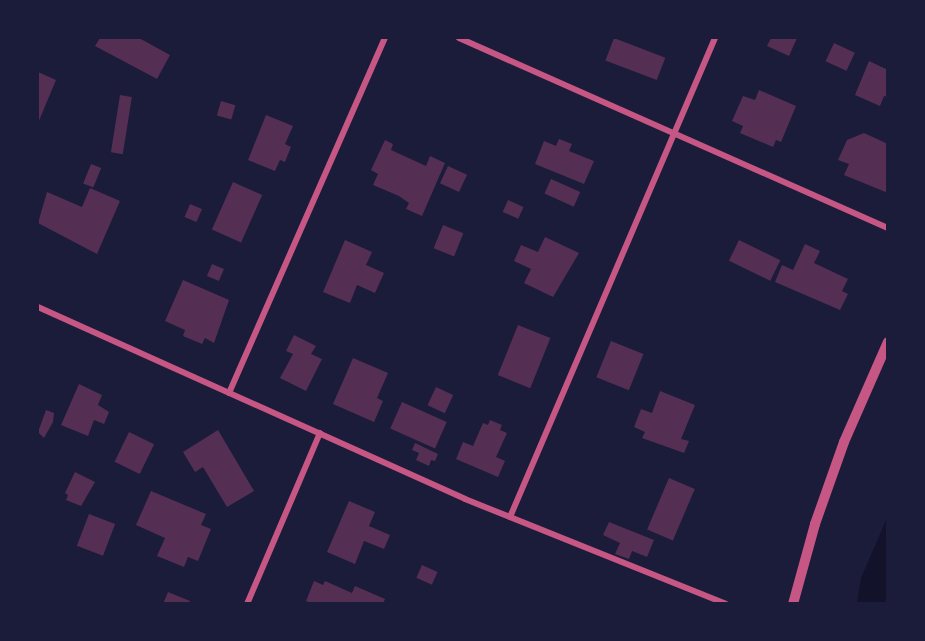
<!DOCTYPE html>
<html>
<head>
<meta charset="utf-8">
<style>
  body { margin:0 }
  #map { position:relative; width:925px; height:641px; overflow:hidden; background:#1b1b3a; font-family:Literata,serif }
  div>[style] { position:absolute }
  .water>* { inset:0; background:#12122b }
  .building>* { inset:0; background:#542f53; transform-origin:0 0 }
  .minor>* { height:6px; margin:-3px; padding:0 3px; transform-origin:3px; border-radius:3px; background:#c65784 }
  .tertiary>* { height:10px; margin:-5px; padding:0 5px; transform-origin:5px; border-radius:5px; background:#c65784 }
  span { translate:-50% -50%; white-space:nowrap; text-align:center; line-height:1.15; -webkit-text-stroke:4.5px #1b1b3a; paint-order:stroke }
  .frame { position:absolute; inset:0; border:39px solid #1b1b3a; pointer-events:none }
</style>
</head>
<body>
<div id="map">
  <div class="water">
    <i style="clip-path:polygon(887px 518px,887px 603px,857px 603px,861px 578px)"></i>
  </div>
  <div class="building">
    <i style="clip-path:polygon(100px 38px,139px 38px,170px 55px,157px 79px,95px 46px)"></i>
    <i style="left:614px;top:38px;width:55px;height:24px;rotate:21deg"></i>
    <i style="clip-path:polygon(771px 38px,797px 38px,789px 56px,767px 46px)"></i>
    <i style="left:834px;top:43px;width:23px;height:20px;rotate:25deg"></i>
    <i style="clip-path:polygon(869px 61px,888px 70px,888px 97px,884px 96px,880px 106px,855px 95px)"></i>
    <i style="clip-path:polygon(38px 72px,56px 80px,38px 123px)"></i>
    <i style="clip-path:polygon(759px 90px,796px 106px,781px 142px,776px 140px,773px 147px,740px 133px,743px 126px,732px 121px,743px 96px,755px 100px)"></i>
    <i style="left:120px;top:95px;width:12px;height:58px;rotate:9deg"></i>
    <i style="left:221px;top:101px;width:15px;height:15px;rotate:16deg"></i>
    <i style="clip-path:polygon(266px 115px,293px 126px,285px 144px,291px 147px,285px 162px,280px 160px,275px 171px,248px 160px)"></i>
    <i style="clip-path:polygon(864px 133px,888px 144px,888px 193px,844px 175px,849px 164px,838px 160px,847px 140px)"></i>
    <i style="clip-path:polygon(559px 139px,572px 144px,569px 151px,594px 161px,584px 184px,535px 164px,544px 141px,556px 146px)"></i>
    <i style="clip-path:polygon(385px 140px,393px 144px,391px 150px,426px 166px,430px 156px,445px 163px,422px 216px,406px 209px,409px 203px,399px 196px,373px 185px,378px 174px,371px 170px)"></i>
    <i style="left:91px;top:164px;width:11px;height:21px;rotate:22deg"></i>
    <i style="left:448px;top:166px;width:21px;height:19px;rotate:25deg"></i>
    <i style="left:551px;top:179px;width:32px;height:16px;rotate:24deg"></i>
    <i style="left:233px;top:182px;width:32px;height:52px;rotate:24deg"></i>
    <i style="clip-path:polygon(90px 188px,120px 201px,97px 254px,38px 223px,47px 192px,82px 207px)"></i>
    <i style="left:508px;top:200px;width:17px;height:13px;rotate:24deg"></i>
    <i style="left:190px;top:204px;width:13px;height:14px;rotate:23deg"></i>
    <i style="left:443px;top:225px;width:22px;height:25px;rotate:22deg"></i>
    <i style="clip-path:polygon(545px 237px,579px 253px,553px 297px,524px 283px,531px 269px,514px 261px,521px 245px,538px 252px)"></i>
    <i style="clip-path:polygon(345px 240px,372px 252px,366px 265px,384px 273px,375px 293px,357px 285px,350px 303px,323px 292px)"></i>
    <i style="left:739px;top:240px;width:46px;height:23px;rotate:26deg"></i>
    <i style="clip-path:polygon(805px 244px,820px 251px,814px 263px,848px 279px,842px 291px,848px 294px,840px 310px,775px 282px,782px 265px,793px 270px)"></i>
    <i style="left:212px;top:264px;width:13px;height:13px;rotate:23deg"></i>
    <i style="clip-path:polygon(183px 280px,229px 300px,214px 343px,205px 338px,202px 344px,183px 336px,185px 330px,165px 321px)"></i>
    <i style="left:518px;top:325px;width:35px;height:54px;rotate:22deg"></i>
    <i style="clip-path:polygon(294px 335px,316px 346px,311px 354px,322px 359px,306px 391px,280px 378px,293px 354px,286px 351px)"></i>
    <i style="left:611px;top:341px;width:35px;height:39px;rotate:22deg"></i>
    <i style="clip-path:polygon(353px 358px,388px 373px,377px 398px,383px 401px,374px 422px,333px 404px)"></i>
    <i style="clip-path:polygon(79px 384px,102px 395px,98px 405px,109px 412px,104px 424px,94px 420px,88px 436px,61px 425px)"></i>
    <i style="left:436px;top:387px;width:19px;height:20px;rotate:25deg"></i>
    <i style="clip-path:polygon(660px 391px,695px 405px,681px 439px,689px 441px,684px 453px,642px 438px,645px 432px,634px 427px,641px 409px,652px 413px)"></i>
    <i style="left:402px;top:402px;width:49px;height:29px;rotate:24deg"></i>
    <i style="clip-path:polygon(46px 410px,54px 413px,53px 422px,44px 438px,38px 432px)"></i>
    <i style="clip-path:polygon(490px 420px,502px 425px,500px 430px,507px 433px,496px 457px,505px 461px,498px 477px,456px 459px,463px 442px,473px 446px,483px 423px,488px 425px)"></i>
    <i style="clip-path:polygon(218px 430px,254px 491px,227px 507px,203px 467px,195px 472px,183px 452px)"></i>
    <i style="left:129px;top:432px;width:28px;height:33px;rotate:26deg"></i>
    <i style="clip-path:polygon(415px 443px,438px 454px,435px 461px,431px 460px,429px 466px,416px 460px,419px 453px,412px 450px)"></i>
    <i style="clip-path:polygon(75px 472px,95px 482px,81px 506px,66px 500px,68px 495px,65px 493px)"></i>
    <i style="left:669px;top:478px;width:28px;height:56px;rotate:23deg"></i>
    <i style="clip-path:polygon(151px 491px,206px 514px,201px 525px,211px 529px,198px 561px,188px 557px,184px 567px,157px 556px,165px 538px,136px 525px)"></i>
    <i style="clip-path:polygon(349px 501px,375px 512px,369px 526px,390px 535px,384px 549px,364px 541px,355px 564px,327px 552px)"></i>
    <i style="left:89px;top:514px;width:28px;height:34px;rotate:21deg"></i>
    <i style="clip-path:polygon(609px 522px,654px 540px,647px 557px,632px 551px,629px 559px,615px 554px,620px 543px,603px 535px)"></i>
    <i style="left:422px;top:565px;width:17px;height:14px;rotate:24deg"></i>
    <i style="clip-path:polygon(314px 581px,323px 585px,325px 581px,352px 593px,355px 586px,385px 599px,383px 604px,313px 604px,306px 601px)"></i>
    <i style="clip-path:polygon(168px 592px,190px 601px,189px 604px,163px 604px)"></i>
  </div>
  <div class="minor">
    <i style="left:459px;top:38px;width:469px;rotate:23.9deg"></i>
    <i style="left:38px;top:307px;width:468px;rotate:24.2deg"></i>
    <i style="left:465px;top:499px;width:281px;rotate:21.9deg"></i>
    <i style="left:229px;top:393px;width:388px;rotate:-66.3deg"></i>
    <i style="left:510px;top:517px;width:521px;rotate:-66.83deg"></i>
    <i style="left:247px;top:604px;width:186px;rotate:-66.9deg"></i>
  </div>
  <div class="tertiary">
    <i style="left:793px;top:604px;width:83px;rotate:-74.6deg"></i>
    <i style="left:815px;top:524px;width:87px;rotate:-70.5deg"></i>
    <i style="left:844px;top:442px;width:109px;rotate:-66.3deg"></i>
  </div>
  <div class="frame"></div>
</div>
</body>
</html>
